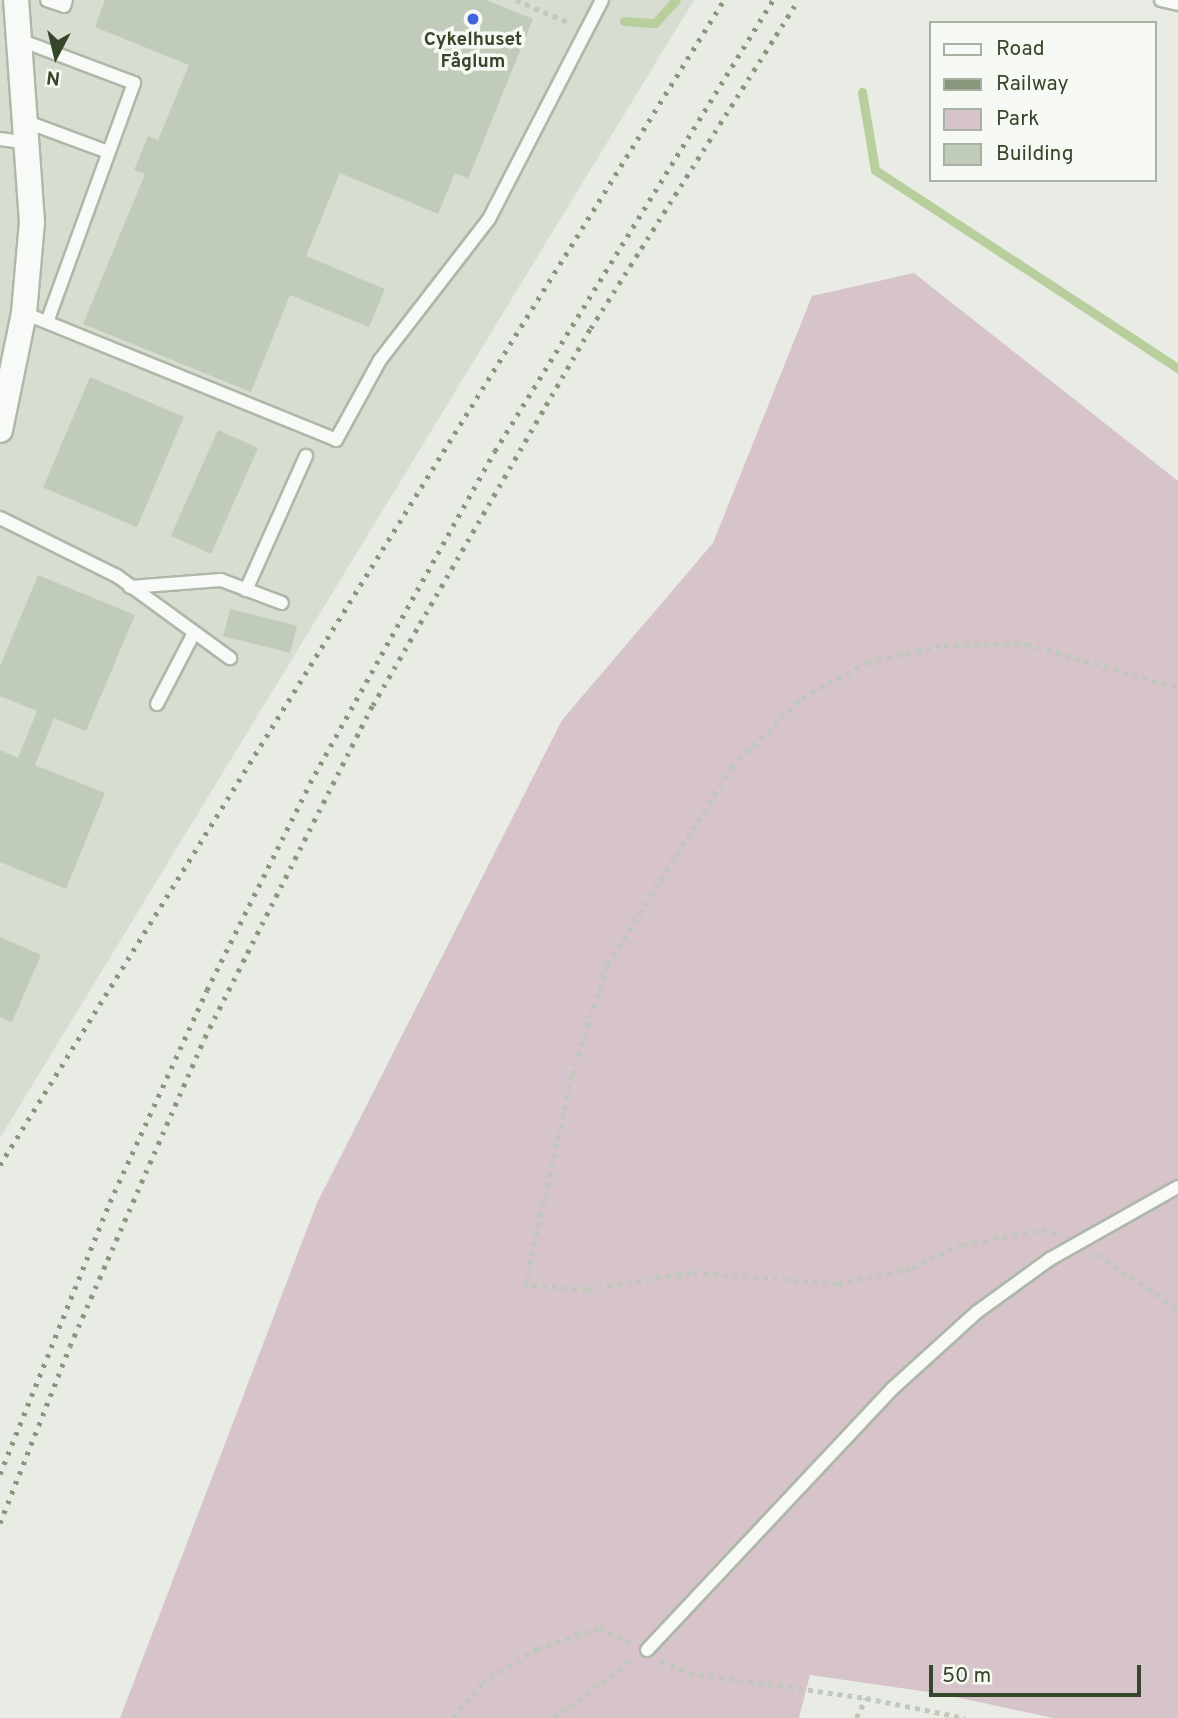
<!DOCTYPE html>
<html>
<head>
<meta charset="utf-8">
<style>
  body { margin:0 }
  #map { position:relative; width:1178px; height:1718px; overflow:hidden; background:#e8ece4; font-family:Overpass,sans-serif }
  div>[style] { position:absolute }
  .built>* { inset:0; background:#d7ded1 }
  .green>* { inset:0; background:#d7c4ca }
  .stream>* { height:9px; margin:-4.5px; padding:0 4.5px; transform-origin:4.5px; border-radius:4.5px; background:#b8ce9d }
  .building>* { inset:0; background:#c1cbba; transform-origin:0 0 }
  .path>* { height:4.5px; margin-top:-2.25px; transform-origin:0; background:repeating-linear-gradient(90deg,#c2c8be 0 5px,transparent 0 10px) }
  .roads { filter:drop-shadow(2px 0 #afb7a8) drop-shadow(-2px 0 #afb7a8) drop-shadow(0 2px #afb7a8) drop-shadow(0 -2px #afb7a8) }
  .service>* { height:12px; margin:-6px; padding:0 6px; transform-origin:6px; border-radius:6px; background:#f8faf7 }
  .minor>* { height:24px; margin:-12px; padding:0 12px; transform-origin:12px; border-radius:12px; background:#f8faf7 }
  .rail>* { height:5px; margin-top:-2.5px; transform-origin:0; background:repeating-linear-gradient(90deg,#88977c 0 3.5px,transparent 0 10.5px) }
  .dots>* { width:19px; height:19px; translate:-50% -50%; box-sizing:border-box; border:4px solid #f6f9f4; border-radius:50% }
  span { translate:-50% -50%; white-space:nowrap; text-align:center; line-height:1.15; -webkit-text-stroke:7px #f6f9f4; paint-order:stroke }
  .poi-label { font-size:19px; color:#36462a; font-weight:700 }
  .legend { position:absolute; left:929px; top:21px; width:228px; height:161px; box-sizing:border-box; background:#f6f9f4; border:2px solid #a9b1a3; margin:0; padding:9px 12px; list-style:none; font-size:21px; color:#36462a }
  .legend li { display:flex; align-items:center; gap:14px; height:35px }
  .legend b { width:35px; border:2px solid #a9b1a3 }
  .north { position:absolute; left:21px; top:21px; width:70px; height:70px; -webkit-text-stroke:5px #f6f9f4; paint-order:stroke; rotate:187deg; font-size:19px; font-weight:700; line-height:28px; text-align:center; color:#36462a }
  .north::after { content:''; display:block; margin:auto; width:24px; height:32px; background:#36462a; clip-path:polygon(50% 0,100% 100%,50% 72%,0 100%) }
  .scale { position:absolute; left:929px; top:1665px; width:212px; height:32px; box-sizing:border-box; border:4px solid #36462a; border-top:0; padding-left:9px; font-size:21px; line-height:24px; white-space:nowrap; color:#36462a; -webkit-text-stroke:5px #f6f9f4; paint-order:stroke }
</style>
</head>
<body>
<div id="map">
  <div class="built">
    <i style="clip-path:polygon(0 0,694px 0,0 1138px)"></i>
  </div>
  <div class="green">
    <i style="clip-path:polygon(914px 273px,1178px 481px,1178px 1718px,1053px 1718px,942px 1694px,810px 1675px,799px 1718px,120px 1718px,317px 1203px,562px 720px,713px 543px,812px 296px)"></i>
  </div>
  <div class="stream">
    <i style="left:624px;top:21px;width:31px;rotate:4deg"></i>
    <i style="left:655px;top:23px;width:31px;rotate:-48deg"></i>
    <i style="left:862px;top:92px;width:79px;rotate:80.5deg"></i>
    <i style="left:875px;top:170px;width:362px;rotate:33.2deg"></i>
  </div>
  <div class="building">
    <i style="clip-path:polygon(105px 0,486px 0,533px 19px,468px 179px,455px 173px,438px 214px,340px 173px,306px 256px,385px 289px,369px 327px,290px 295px,251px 392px,83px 324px,145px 174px,134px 170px,148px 136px,158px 140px,189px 65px,95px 27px)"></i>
    <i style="left:90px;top:377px;width:102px;height:120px;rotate:23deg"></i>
    <i style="left:218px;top:430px;width:44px;height:116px;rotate:24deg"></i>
    <i style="clip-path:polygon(38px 575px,135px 615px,86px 731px,54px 718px,35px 765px,105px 793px,66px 889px,0 862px,0 750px,18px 758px,37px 711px,0 696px,0 666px)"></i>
    <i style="left:230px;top:609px;width:69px;height:28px;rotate:14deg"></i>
    <i style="clip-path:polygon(0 937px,41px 955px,12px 1022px,0 1017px)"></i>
  </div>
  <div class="path">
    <i style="left:516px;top:0;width:59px;rotate:23.1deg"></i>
    <i style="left:1056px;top:1234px;width:10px;rotate:-156deg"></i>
    <i style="left:1047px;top:1230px;width:86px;rotate:170deg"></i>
    <i style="left:962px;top:1245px;width:56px;rotate:154.8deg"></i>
    <i style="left:911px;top:1269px;width:75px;rotate:168.4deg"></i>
    <i style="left:838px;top:1284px;width:147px;rotate:-175.7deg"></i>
    <i style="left:691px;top:1273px;width:105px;rotate:170.7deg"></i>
    <i style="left:587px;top:1290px;width:62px;rotate:-175.4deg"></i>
    <i style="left:525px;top:1285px;width:215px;rotate:-77.4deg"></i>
    <i style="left:572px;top:1075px;width:115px;rotate:-72.3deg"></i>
    <i style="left:607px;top:965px;width:234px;rotate:-57.9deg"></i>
    <i style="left:731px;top:767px;width:99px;rotate:-44.2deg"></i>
    <i style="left:802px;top:698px;width:74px;rotate:-29deg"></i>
    <i style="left:867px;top:662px;width:79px;rotate:-12.4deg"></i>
    <i style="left:944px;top:645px;width:83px;rotate:-0.7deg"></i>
    <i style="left:1027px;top:644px;width:157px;rotate:16.2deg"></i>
    <i style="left:1098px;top:1254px;width:97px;rotate:34.5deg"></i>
    <i style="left:661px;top:1661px;width:30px;rotate:23deg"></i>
    <i style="left:689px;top:1673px;width:179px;rotate:8deg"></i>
    <i style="left:866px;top:1698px;width:101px;rotate:11.4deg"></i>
    <i style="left:453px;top:1718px;width:45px;rotate:-50.4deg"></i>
    <i style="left:482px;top:1683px;width:65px;rotate:-31.7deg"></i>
    <i style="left:537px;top:1649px;width:65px;rotate:-18.7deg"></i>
    <i style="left:599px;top:1628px;width:34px;rotate:24deg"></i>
    <i style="left:553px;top:1718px;width:97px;rotate:-36.6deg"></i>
    <i style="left:856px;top:1718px;width:22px;rotate:-63deg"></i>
  </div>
  <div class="roads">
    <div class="service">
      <i style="left:47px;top:0;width:18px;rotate:19deg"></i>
      <i style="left:64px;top:6px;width:6px;rotate:-72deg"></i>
      <i style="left:1161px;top:0;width:17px;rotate:13deg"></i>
      <i style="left:20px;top:40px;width:122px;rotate:20.7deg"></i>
      <i style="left:134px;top:83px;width:254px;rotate:110deg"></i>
      <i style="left:27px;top:122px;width:86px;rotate:20.3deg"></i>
      <i style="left:0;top:139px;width:28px;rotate:8deg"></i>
      <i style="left:24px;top:313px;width:337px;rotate:22.1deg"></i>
      <i style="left:336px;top:440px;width:91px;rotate:-61.2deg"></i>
      <i style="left:380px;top:360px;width:178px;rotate:-52.3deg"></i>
      <i style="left:489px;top:219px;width:246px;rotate:-62.7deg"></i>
      <i style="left:0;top:518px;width:131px;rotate:26.4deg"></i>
      <i style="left:117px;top:576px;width:140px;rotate:36deg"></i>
      <i style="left:130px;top:587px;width:91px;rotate:-4.4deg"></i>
      <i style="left:221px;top:580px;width:65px;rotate:20.7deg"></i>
      <i style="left:246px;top:590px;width:147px;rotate:-65.9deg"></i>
      <i style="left:157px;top:704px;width:80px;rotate:-62.5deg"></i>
      <i style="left:647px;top:1650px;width:358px;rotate:-46.8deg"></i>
      <i style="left:892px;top:1389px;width:115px;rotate:-42.2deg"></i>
      <i style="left:977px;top:1312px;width:90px;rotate:-36deg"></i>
      <i style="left:1050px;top:1259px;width:147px;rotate:-29.4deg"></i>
    </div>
    <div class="minor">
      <i style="left:0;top:430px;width:119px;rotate:-78.4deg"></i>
      <i style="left:24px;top:313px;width:91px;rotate:-85deg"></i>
      <i style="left:32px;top:222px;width:223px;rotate:-94.1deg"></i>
    </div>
  </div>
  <div class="rail">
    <i style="left:0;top:1165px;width:1372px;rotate:-58.14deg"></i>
    <i style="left:0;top:1474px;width:293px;rotate:-68deg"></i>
    <i style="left:110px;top:1202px;width:233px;rotate:-65.4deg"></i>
    <i style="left:207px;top:990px;width:231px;rotate:-63.5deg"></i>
    <i style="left:310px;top:783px;width:380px;rotate:-60.9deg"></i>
    <i style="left:495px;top:451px;width:530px;rotate:-58.35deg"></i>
    <i style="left:0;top:1523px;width:190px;rotate:-68.4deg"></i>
    <i style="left:70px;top:1346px;width:337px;rotate:-66.4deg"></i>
    <i style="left:205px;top:1037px;width:372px;rotate:-63.2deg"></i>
    <i style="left:373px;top:705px;width:435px;rotate:-60deg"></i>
    <i style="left:591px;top:328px;width:388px;rotate:-57.7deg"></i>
  </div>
  <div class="dots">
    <i style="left:473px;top:19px;background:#4363d7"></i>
  </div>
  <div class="poi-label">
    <span style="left:473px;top:52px">Cykelhuset<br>Fåglum</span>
  </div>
  <ul class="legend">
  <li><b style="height:9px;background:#f8faf7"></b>Road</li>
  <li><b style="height:9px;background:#88977c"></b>Railway</li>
  <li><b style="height:19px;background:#d7c4ca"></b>Park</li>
  <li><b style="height:19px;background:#c1cbba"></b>Building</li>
  </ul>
  <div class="north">N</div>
  <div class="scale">50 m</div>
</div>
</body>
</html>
